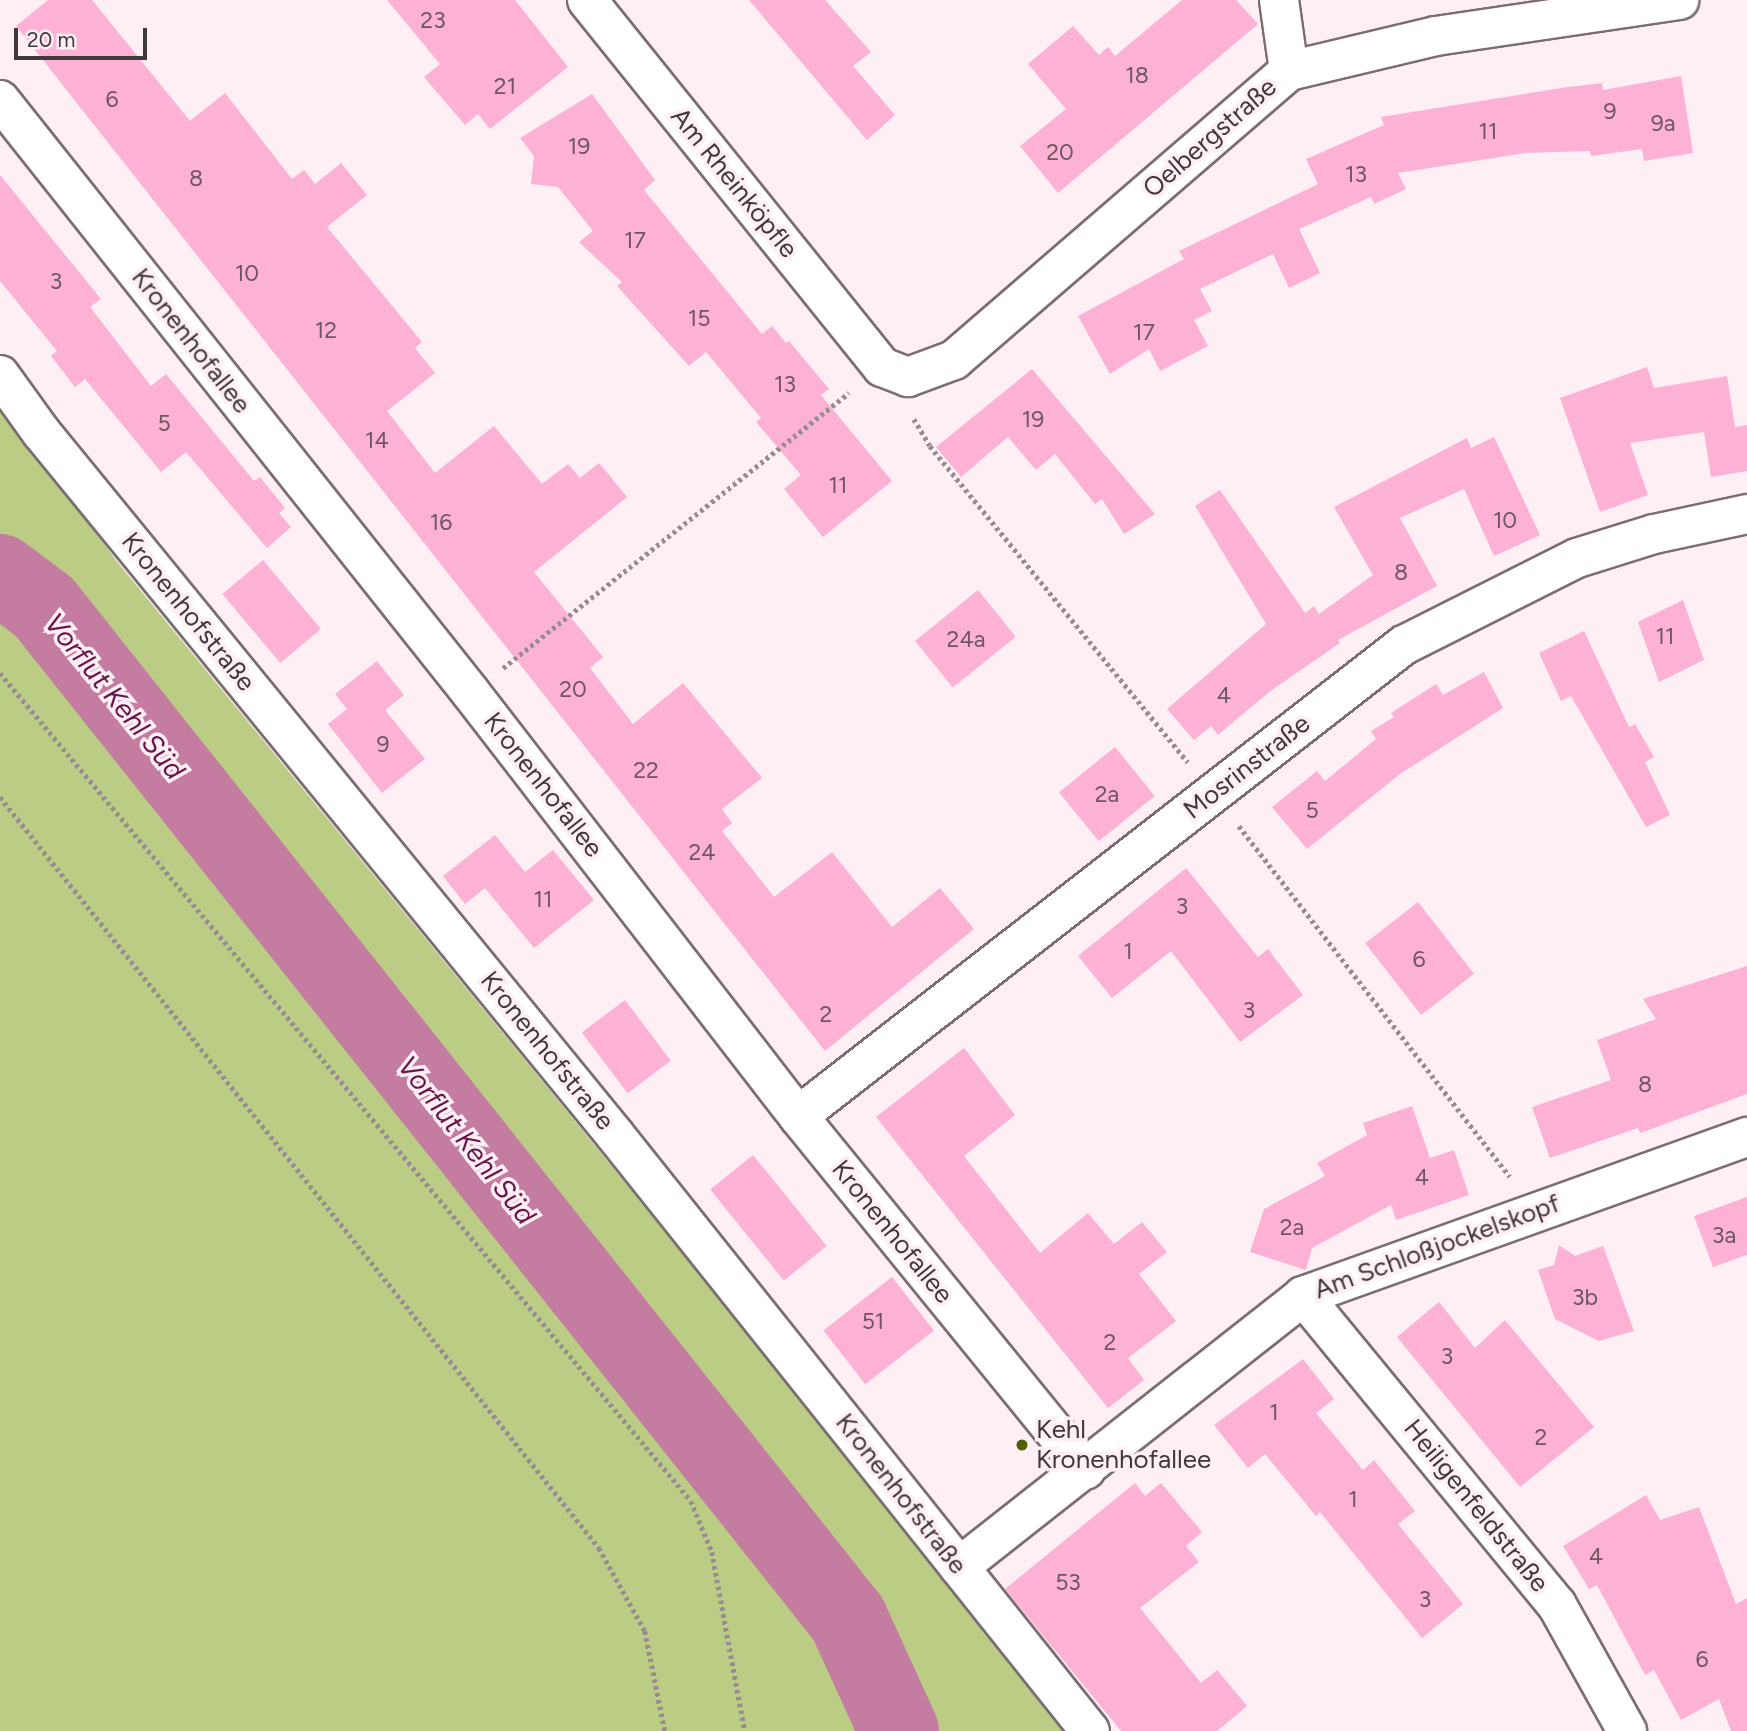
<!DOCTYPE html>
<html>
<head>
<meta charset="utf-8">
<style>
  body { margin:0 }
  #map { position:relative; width:1747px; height:1731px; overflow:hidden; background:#feeff5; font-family:Figtree,sans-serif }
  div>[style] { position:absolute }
  .green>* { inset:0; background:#bbcc85 }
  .river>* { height:80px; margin:-40px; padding:0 40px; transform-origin:40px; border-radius:40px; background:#c47da0 }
  .building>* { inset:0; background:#fcb1d5; transform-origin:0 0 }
  .path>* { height:4.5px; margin-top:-2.25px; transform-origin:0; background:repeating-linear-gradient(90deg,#978d91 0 3.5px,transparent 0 7px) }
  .roads { filter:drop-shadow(2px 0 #7b6d73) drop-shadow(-2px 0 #7b6d73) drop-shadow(0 2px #7b6d73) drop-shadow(0 -2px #7b6d73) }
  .street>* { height:38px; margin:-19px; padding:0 19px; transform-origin:19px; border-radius:19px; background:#fff }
  .dots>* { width:19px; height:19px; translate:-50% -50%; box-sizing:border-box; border:4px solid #feeff5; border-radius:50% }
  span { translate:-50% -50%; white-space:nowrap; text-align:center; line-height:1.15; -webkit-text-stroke:7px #feeff5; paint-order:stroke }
  .number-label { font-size:23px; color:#6e5762 }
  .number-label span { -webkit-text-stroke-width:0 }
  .street-label { font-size:26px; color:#3f393c }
  .poi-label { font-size:26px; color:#3f393c }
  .left { translate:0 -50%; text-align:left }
  .water-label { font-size:28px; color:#691547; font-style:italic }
  .scale { position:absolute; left:14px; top:28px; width:133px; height:32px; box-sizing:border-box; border:4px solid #3f393c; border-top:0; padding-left:9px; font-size:21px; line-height:24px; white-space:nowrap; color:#3f393c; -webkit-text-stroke:5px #feeff5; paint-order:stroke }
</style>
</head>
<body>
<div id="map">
  <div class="green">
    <i style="clip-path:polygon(0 403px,119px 564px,1074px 1731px,0 1731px)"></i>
  </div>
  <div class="river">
    <i style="left:0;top:574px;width:55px;rotate:36.9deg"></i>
    <i style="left:44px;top:607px;width:1293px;rotate:51.53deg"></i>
    <i style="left:848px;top:1619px;width:123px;rotate:65.5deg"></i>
  </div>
  <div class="building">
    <i style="clip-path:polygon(48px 0,92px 0,190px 121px,225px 93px,292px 179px,304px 170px,315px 184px,341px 163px,367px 195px,327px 227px,422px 342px,415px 348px,435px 373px,387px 411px,435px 473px,494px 426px,542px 484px,568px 464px,580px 478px,599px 463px,614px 481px,627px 497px,534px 572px,603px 657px,590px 668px,633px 724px,683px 683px,762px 778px,722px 809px,732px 823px,722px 831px,774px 897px,832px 852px,892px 927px,940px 888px,974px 929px,825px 1051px,16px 26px)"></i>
    <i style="clip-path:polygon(387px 0,515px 0,568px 67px,490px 129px,478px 114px,465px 125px,424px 77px,440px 64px)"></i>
    <i style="clip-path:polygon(749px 0,825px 0,871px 52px,853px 66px,895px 115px,867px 140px)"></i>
    <i style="clip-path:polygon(1182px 0,1236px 0,1258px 24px,1058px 193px,1020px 146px,1066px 109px,1028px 64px,1073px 26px,1099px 55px,1108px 47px,1115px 56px)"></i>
    <i style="clip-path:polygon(1681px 76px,1693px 153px,1644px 161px,1642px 149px,1591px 156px,1590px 151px,1525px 153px,1398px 173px,1406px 189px,1374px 204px,1371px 197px,1299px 229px,1320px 273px,1289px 288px,1273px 254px,1200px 289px,1212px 311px,1194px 320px,1208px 346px,1160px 371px,1149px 349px,1110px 374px,1078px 316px,1184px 259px,1179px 251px,1318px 184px,1306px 159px,1384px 125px,1381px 117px,1561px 88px,1602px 83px,1603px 90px)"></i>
    <i style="clip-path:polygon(592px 94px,655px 180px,644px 190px,762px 334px,772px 326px,786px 343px,789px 341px,829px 389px,821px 395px,892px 481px,823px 537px,784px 489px,801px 475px,756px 422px,761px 418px,706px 352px,689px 366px,617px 286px,622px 282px,579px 242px,593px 231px,558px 187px,531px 184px,534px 156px,520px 138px)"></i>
    <i style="clip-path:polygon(0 175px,101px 299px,90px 307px,151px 386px,166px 374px,254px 481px,260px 477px,285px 508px,279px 513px,291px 527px,267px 548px,186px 452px,161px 472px,85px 379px,75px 387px,51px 356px,57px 351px,0 281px)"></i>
    <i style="clip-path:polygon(1647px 367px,1654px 388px,1727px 376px,1735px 427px,1747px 425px,1747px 471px,1711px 477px,1704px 432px,1630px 443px,1648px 495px,1600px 512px,1560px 398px)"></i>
    <i style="clip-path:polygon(1032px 369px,1127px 481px,1155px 514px,1124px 534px,1102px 499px,1095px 504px,1055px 454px,1036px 470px,1008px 437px,961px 477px,936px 447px)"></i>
    <i style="clip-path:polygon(1494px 437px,1540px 535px,1494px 556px,1464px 489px,1400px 518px,1437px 586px,1338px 640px,1340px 643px,1269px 692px,1218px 735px,1211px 726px,1194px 740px,1167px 709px,1266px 624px,1195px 506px,1220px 490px,1305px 613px,1314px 606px,1319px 614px,1373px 575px,1334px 507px,1467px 438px,1471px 448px)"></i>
    <i style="left:263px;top:560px;width:90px;height:53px;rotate:50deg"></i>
    <i style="left:978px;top:590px;width:60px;height:81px;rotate:51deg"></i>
    <i style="clip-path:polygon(1683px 600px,1704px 660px,1659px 682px,1638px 622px)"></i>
    <i style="clip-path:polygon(1584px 631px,1629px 727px,1635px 724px,1654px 757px,1645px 762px,1670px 815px,1646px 827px,1571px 696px,1561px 701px,1539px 653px)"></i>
    <i style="clip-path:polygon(377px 661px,404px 695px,385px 710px,425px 759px,382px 793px,328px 724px,347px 709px,335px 694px)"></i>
    <i style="clip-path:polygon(1484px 672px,1503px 708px,1400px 774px,1307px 849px,1272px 807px,1317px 771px,1325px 781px,1376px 739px,1371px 731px,1394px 717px,1391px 713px,1436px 684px,1443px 695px)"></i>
    <i style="left:1115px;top:747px;width:63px;height:72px;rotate:51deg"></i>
    <i style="clip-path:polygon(495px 835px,525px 872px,553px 850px,594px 900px,534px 948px,485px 888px,465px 904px,443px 876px)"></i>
    <i style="clip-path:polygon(1186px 868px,1258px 957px,1268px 949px,1303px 995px,1240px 1042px,1171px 951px,1112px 998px,1078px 956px)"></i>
    <i style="left:1418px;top:902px;width:91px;height:67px;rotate:52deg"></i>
    <i style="clip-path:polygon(1747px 966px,1747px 1094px,1640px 1133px,1638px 1128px,1550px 1158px,1532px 1107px,1611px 1080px,1597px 1040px,1656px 1019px,1643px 999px)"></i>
    <i style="left:625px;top:1000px;width:76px;height:54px;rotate:53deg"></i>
    <i style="clip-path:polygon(964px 1048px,1015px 1115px,964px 1156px,1040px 1253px,1088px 1213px,1114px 1244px,1142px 1222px,1167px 1252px,1139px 1274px,1176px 1321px,1128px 1358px,1144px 1380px,1108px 1408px,876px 1117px)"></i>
    <i style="clip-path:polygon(1412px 1106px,1430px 1158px,1454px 1150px,1469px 1195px,1396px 1220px,1391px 1205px,1312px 1248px,1306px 1270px,1250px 1252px,1264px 1209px,1325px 1176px,1317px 1163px,1367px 1135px,1363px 1123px)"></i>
    <i style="left:753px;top:1155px;width:117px;height:55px;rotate:51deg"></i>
    <i style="clip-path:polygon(1747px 1197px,1747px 1255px,1713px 1267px,1694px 1216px)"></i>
    <i style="clip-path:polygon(1559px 1245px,1575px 1256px,1603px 1246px,1634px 1331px,1599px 1341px,1555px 1319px,1538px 1270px,1554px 1265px)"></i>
    <i style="left:892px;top:1277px;width:68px;height:87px;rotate:52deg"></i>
    <i style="clip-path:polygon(1439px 1302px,1475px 1348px,1505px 1320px,1594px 1427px,1520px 1487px,1397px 1337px)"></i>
    <i style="clip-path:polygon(1303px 1359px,1334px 1399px,1316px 1413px,1363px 1470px,1374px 1460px,1415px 1511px,1398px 1524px,1463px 1604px,1422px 1638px,1320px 1512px,1316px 1516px,1265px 1454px,1248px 1468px,1214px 1425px)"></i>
    <i style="clip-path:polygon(1135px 1483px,1145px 1496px,1161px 1483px,1202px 1532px,1186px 1546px,1199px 1562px,1140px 1608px,1201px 1683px,1217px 1670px,1247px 1706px,1217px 1731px,1121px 1731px,1005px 1589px)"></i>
    <i style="clip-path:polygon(1646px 1495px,1660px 1520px,1699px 1507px,1736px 1604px,1747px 1598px,1747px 1731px,1731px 1731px,1719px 1699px,1681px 1720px,1654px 1670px,1645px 1675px,1597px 1585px,1589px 1589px,1563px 1546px)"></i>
  </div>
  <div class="path">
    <i style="left:914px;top:419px;width:31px;rotate:59deg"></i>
    <i style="left:930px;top:446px;width:408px;rotate:50.8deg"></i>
    <i style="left:503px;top:668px;width:442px;rotate:-38.5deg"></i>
    <i style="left:0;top:673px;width:1078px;rotate:50.15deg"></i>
    <i style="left:691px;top:1501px;width:55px;rotate:67.6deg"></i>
    <i style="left:712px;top:1552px;width:182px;rotate:79.6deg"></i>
    <i style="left:0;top:797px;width:961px;rotate:51.42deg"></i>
    <i style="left:599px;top:1548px;width:95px;rotate:61deg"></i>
    <i style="left:645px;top:1631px;width:102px;rotate:78.7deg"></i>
    <i style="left:1239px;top:826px;width:443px;rotate:52.3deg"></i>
  </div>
  <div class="roads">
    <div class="street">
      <i style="left:587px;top:0;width:471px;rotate:51.2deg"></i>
      <i style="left:882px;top:367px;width:28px;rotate:21deg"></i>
      <i style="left:908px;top:377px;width:49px;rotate:-20.3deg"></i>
      <i style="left:954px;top:360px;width:442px;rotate:-40.8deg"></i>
      <i style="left:1289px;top:71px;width:151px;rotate:-13.4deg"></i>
      <i style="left:1436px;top:36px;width:246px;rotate:-8.4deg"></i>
      <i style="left:1279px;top:0;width:72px;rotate:82deg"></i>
      <i style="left:0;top:100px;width:757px;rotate:51.54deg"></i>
      <i style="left:471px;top:693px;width:535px;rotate:52.29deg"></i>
      <i style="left:798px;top:1116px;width:456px;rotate:50.9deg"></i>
      <i style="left:0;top:375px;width:70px;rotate:54.3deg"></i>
      <i style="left:41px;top:432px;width:908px;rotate:50.77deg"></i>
      <i style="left:615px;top:1135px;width:762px;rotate:51.45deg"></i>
      <i style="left:798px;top:1116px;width:768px;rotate:-37.86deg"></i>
      <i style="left:1404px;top:645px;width:194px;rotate:-26.7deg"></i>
      <i style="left:1577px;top:558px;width:81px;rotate:-17.3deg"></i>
      <i style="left:1654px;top:534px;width:95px;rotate:-12.1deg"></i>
      <i style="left:1303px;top:1296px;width:400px;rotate:50.6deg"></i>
      <i style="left:1557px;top:1605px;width:144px;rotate:60.9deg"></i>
      <i style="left:959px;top:1567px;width:438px;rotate:-38.2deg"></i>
      <i style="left:1303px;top:1296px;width:472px;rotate:-19.7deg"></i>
    </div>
  </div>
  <div class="dots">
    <i style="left:1022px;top:1445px;background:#505f00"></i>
  </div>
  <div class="number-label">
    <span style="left:433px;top:20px">23</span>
    <span style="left:1137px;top:75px">18</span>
    <span style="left:505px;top:86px">21</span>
    <span style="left:112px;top:99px">6</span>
    <span style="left:1610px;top:111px">9</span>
    <span style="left:1663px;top:123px">9a</span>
    <span style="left:1488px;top:131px">11</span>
    <span style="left:579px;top:146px">19</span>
    <span style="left:1060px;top:152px">20</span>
    <span style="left:1356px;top:174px">13</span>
    <span style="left:196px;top:178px">8</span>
    <span style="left:635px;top:240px">17</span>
    <span style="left:247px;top:273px">10</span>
    <span style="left:56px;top:281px">3</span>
    <span style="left:699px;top:318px">15</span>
    <span style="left:326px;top:330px">12</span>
    <span style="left:1144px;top:332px">17</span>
    <span style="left:785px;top:384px">13</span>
    <span style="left:1033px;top:419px">19</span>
    <span style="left:164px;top:423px">5</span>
    <span style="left:377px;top:440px">14</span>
    <span style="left:838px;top:485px">11</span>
    <span style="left:1505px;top:520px">10</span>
    <span style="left:441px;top:522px">16</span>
    <span style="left:1401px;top:572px">8</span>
    <span style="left:1665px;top:636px">11</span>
    <span style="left:966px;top:639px">24a</span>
    <span style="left:573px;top:689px">20</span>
    <span style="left:1224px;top:695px">4</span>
    <span style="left:383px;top:744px">9</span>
    <span style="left:646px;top:770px">22</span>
    <span style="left:1107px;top:794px">2a</span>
    <span style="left:1312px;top:810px">5</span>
    <span style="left:702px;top:852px">24</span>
    <span style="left:543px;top:899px">11</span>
    <span style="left:1182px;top:906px">3</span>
    <span style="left:1128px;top:951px">1</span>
    <span style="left:1419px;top:959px">6</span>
    <span style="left:1249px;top:1010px">3</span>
    <span style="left:826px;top:1014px">2</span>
    <span style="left:1645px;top:1084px">8</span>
    <span style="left:1422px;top:1177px">4</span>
    <span style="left:1292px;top:1227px">2a</span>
    <span style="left:1724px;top:1235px">3a</span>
    <span style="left:1585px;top:1297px">3b</span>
    <span style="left:873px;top:1321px">51</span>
    <span style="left:1110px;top:1342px">2</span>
    <span style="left:1447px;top:1356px">3</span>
    <span style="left:1274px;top:1412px">1</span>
    <span style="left:1541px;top:1437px">2</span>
    <span style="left:1353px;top:1499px">1</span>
    <span style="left:1596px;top:1556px">4</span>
    <span style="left:1068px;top:1582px">53</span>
    <span style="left:1425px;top:1599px">3</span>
    <span style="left:1702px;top:1659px">6</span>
  </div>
  <div class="street-label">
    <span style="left:1210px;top:138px;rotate:-41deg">Oelbergstraße</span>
    <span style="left:734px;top:183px;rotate:51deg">Am Rheinköpfle</span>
    <span style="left:191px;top:341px;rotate:52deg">Kronenhofallee</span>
    <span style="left:188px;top:612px;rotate:51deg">Kronenhofstraße</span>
    <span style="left:1247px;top:767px;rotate:-38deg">Mosrinstraße</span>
    <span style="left:543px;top:785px;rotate:52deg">Kronenhofallee</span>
    <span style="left:547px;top:1051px;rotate:51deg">Kronenhofstraße</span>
    <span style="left:892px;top:1232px;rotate:51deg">Kronenhofallee</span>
    <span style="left:1437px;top:1247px;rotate:-20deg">Am Schloßjockelskopf</span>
    <span style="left:901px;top:1494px;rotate:52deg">Kronenhofstraße</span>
    <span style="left:1476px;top:1506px;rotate:51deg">Heiligenfeldstraße</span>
  </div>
  <div class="poi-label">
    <span class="left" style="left:1036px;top:1445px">Kehl<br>Kronenhofallee</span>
  </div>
  <div class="water-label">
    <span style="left:115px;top:696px;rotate:51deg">Vorflut Kehl Süd</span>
    <span style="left:467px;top:1140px;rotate:52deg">Vorflut Kehl Süd</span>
  </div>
  <div class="scale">20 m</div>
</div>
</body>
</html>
